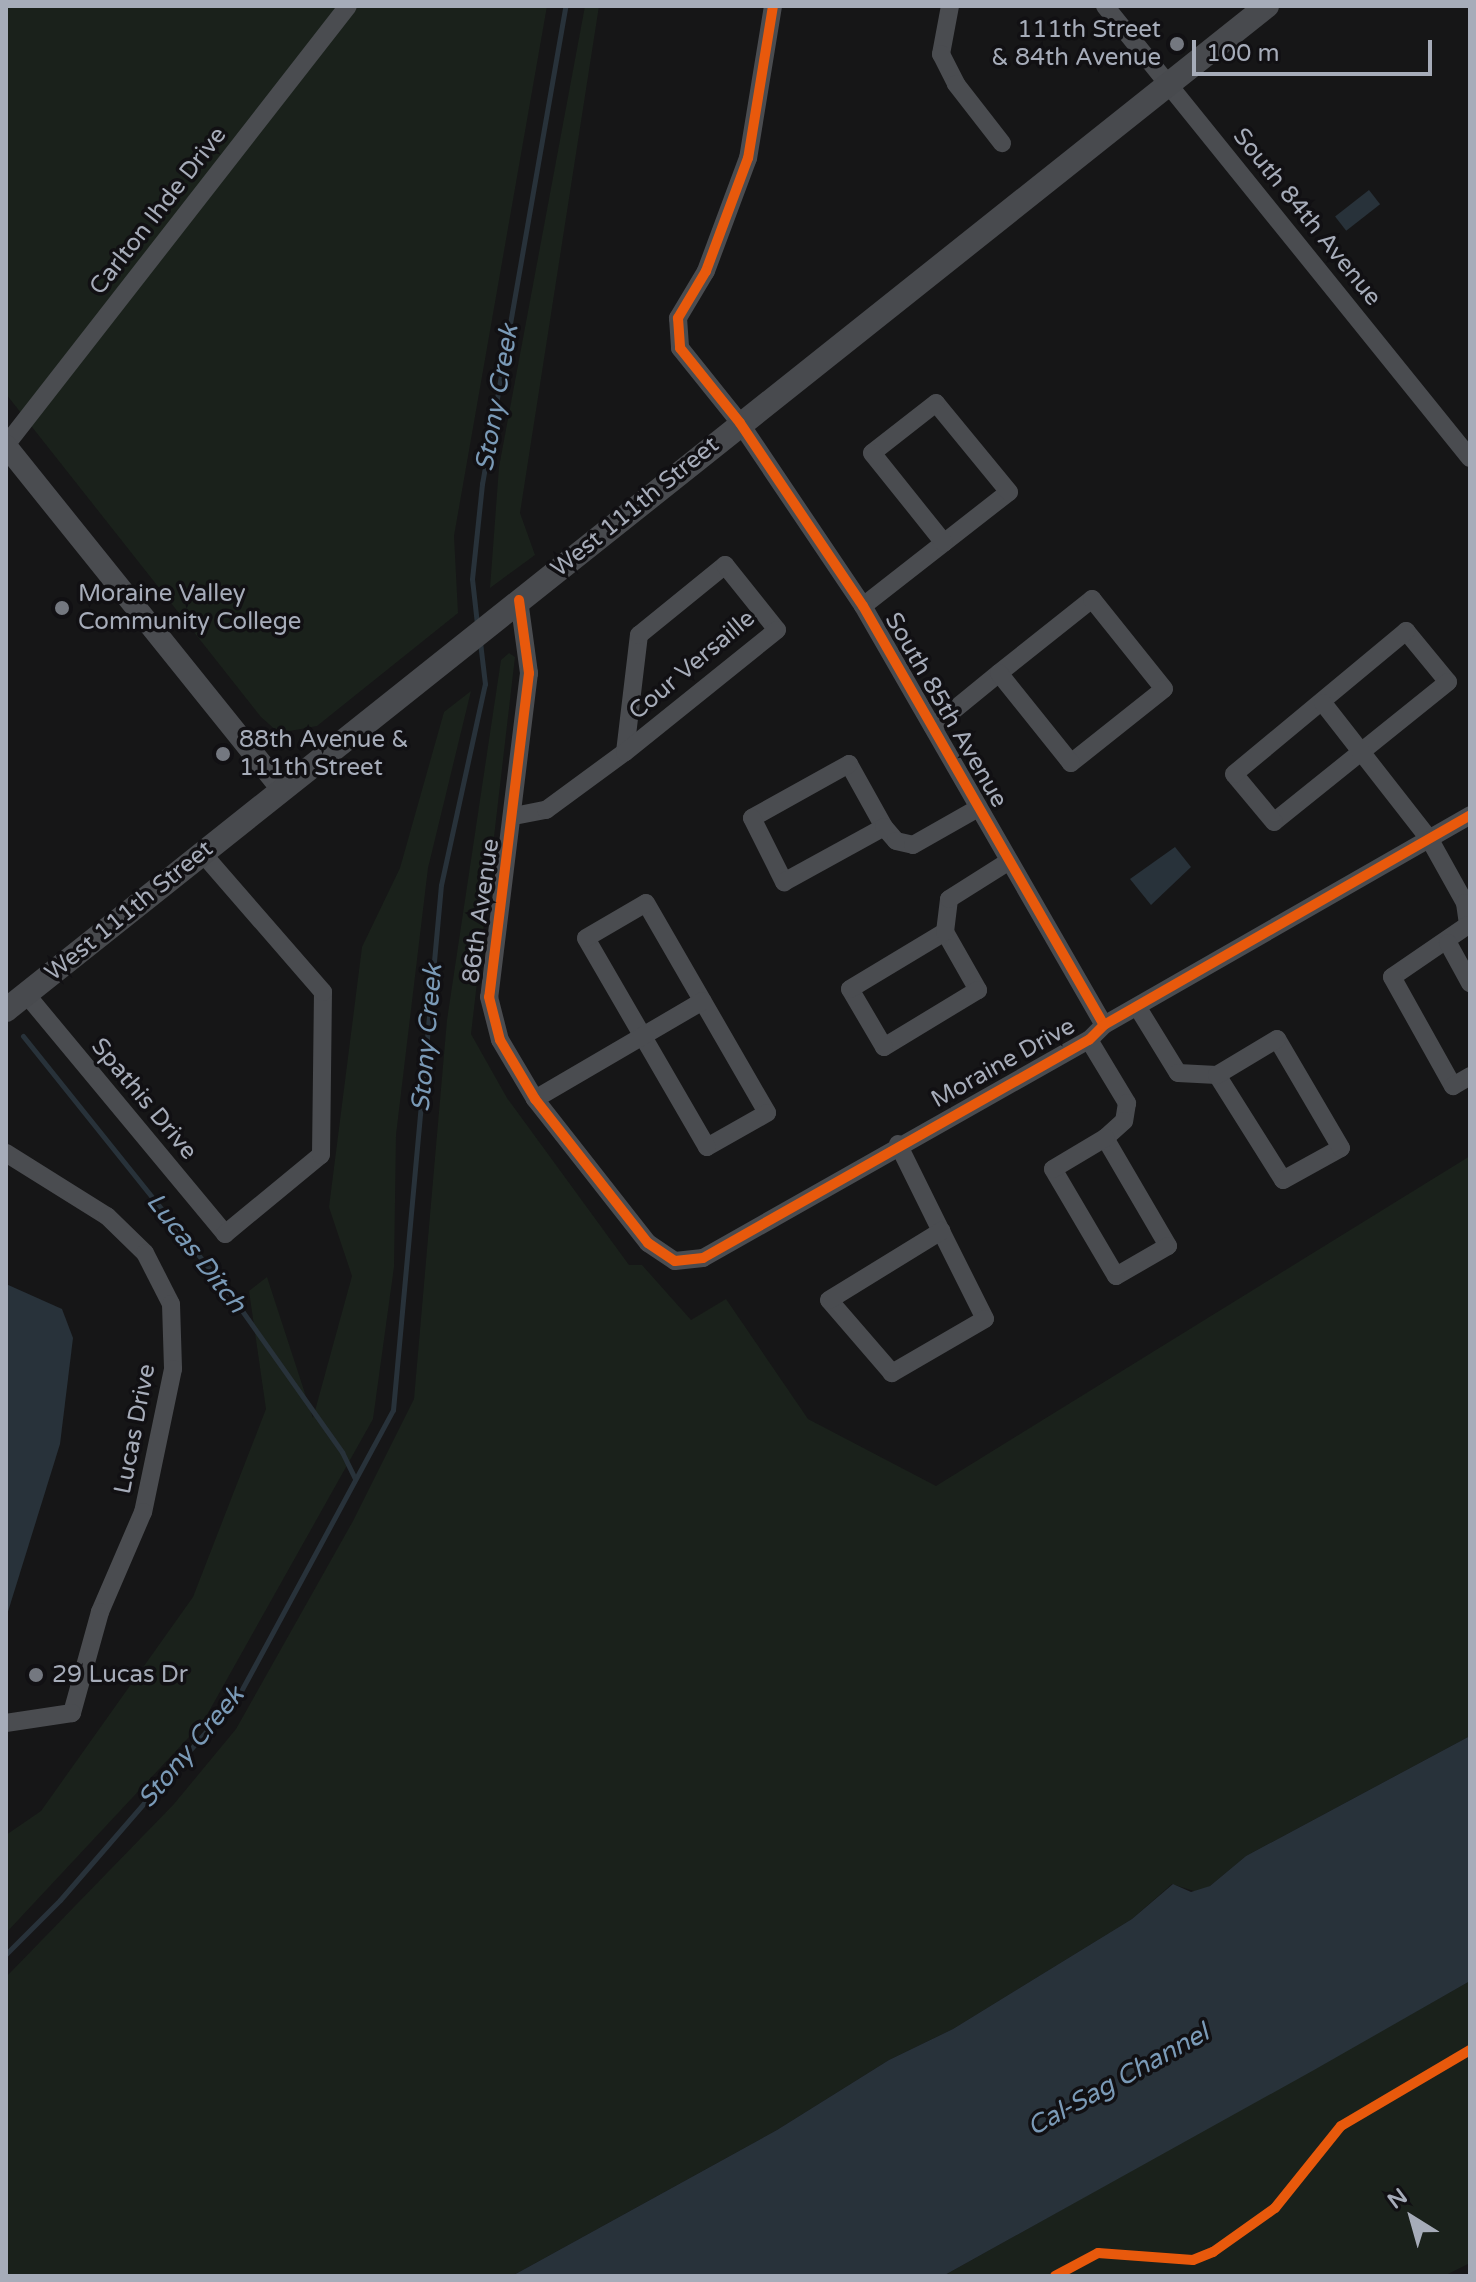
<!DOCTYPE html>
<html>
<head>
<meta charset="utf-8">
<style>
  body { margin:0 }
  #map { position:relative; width:1476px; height:2282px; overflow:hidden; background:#161617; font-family:"Varela Round",sans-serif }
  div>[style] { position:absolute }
  .green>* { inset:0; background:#1a211b }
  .water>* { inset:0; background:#28323a; transform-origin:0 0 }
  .stream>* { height:5px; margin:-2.5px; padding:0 2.5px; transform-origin:2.5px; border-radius:2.5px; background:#28323a }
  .minor>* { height:18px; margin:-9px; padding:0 9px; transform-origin:9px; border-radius:9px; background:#4a4c50 }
  .tertiary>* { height:22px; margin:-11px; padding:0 11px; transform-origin:11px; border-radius:11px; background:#4a4c50 }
  .secondary>* { height:24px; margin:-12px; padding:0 12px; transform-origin:12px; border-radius:12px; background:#484a4e }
  .cycleway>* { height:10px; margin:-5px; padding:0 5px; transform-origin:5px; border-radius:5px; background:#e8590c }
  .dots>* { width:22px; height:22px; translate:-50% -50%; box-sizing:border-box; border:4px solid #111013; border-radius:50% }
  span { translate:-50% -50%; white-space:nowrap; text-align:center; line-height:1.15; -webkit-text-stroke:7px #111013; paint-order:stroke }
  .poi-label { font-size:24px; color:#a6acb9 }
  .right { translate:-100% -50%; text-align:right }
  .left { translate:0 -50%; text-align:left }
  .street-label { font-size:24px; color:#a6acb9 }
  .water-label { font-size:26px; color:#7a9ab7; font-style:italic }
  .frame { position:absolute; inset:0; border:8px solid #a6acb9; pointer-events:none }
  .north { position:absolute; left:1372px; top:2178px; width:80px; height:80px; -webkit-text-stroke:6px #111013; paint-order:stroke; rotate:323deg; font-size:22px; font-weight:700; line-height:32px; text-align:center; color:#a6acb9 }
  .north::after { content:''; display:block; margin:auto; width:28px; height:36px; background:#a6acb9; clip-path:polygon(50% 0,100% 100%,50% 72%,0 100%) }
  .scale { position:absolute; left:1192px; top:40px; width:240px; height:36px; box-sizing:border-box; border:4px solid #a6acb9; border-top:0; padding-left:10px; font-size:24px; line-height:28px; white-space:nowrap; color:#a6acb9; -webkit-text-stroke:6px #111013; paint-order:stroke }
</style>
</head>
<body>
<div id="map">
  <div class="green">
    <i style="clip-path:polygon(6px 6px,547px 6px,454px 536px,458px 613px,317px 726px,279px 733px,261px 717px,6px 394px)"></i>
    <i style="clip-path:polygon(585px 6px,599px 6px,520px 513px,535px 555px,490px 588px,499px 467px)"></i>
    <i style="clip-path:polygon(509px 653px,515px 657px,471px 1034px,507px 1098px,629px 1265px,642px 1265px,691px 1320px,726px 1299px,808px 1419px,936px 1486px,1470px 1156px,1470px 1736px,1246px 1856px,1210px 1886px,1197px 1892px,1172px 1884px,1132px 1919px,953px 2029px,889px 2060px,777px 2130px,512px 2276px,6px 2276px,6px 1977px,174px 1804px,236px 1729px,353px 1521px,414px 1399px,447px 1020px,501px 660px)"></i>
    <i style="clip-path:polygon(471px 691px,428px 868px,396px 1135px,394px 1267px,373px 1419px,203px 1722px,6px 1933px,6px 1835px,41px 1811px,193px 1597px,266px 1409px,249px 1291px,267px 1277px,313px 1418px,352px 1276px,329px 1207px,362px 947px,400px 868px,444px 712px)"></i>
    <i style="clip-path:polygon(1470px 1981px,1470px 2263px,1444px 2276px,943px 2276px)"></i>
  </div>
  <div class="water">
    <i style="left:1369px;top:190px;width:18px;height:43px;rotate:52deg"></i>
    <i style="clip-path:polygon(1175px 847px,1191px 867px,1151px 905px,1130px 879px)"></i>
    <i style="clip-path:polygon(6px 1284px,62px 1309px,73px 1338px,60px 1444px,6px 1618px)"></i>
    <i style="clip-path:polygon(1470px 1736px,1470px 1981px,1314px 2070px,943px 2276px,512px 2276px,777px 2130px,889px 2060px,953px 2029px,1132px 1919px,1173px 1884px,1191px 1892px,1210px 1886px,1246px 1856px)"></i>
  </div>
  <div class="stream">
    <i style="left:477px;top:624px;width:45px;rotate:-96.3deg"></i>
    <i style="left:472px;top:579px;width:96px;rotate:-84deg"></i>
    <i style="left:482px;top:484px;width:485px;rotate:-80.1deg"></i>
    <i style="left:23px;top:1036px;width:336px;rotate:51.3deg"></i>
    <i style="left:233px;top:1298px;width:189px;rotate:54.7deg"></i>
    <i style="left:342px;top:1452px;width:30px;rotate:64deg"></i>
    <i style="left:6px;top:1954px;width:76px;rotate:-45deg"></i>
    <i style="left:60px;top:1900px;width:276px;rotate:-49.1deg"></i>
    <i style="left:241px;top:1691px;width:319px;rotate:-61.6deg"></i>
    <i style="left:393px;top:1410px;width:527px;rotate:-84.78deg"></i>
    <i style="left:441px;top:885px;width:206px;rotate:-77.7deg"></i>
    <i style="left:485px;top:684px;width:42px;rotate:-96.8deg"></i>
  </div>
  <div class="minor">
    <i style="left:773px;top:6px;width:154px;rotate:99.3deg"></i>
    <i style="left:748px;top:158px;width:121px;rotate:110.4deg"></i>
    <i style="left:706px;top:271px;width:55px;rotate:120.8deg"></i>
    <i style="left:678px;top:318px;width:30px;rotate:86deg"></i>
    <i style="left:680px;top:348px;width:96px;rotate:51.3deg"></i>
    <i style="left:740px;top:423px;width:220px;rotate:56.1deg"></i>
    <i style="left:863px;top:606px;width:483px;rotate:60.1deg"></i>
    <i style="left:950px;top:6px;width:49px;rotate:100.6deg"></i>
    <i style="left:941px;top:54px;width:34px;rotate:63deg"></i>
    <i style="left:956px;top:84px;width:75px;rotate:52.1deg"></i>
    <i style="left:1105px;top:6px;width:581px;rotate:51.08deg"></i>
    <i style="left:6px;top:445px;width:556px;rotate:-52.08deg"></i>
    <i style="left:519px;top:600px;width:74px;rotate:82.2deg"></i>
    <i style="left:529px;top:673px;width:326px;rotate:97deg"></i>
    <i style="left:489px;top:997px;width:44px;rotate:75.7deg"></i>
    <i style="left:500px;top:1040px;width:69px;rotate:59.3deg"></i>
    <i style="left:535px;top:1099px;width:183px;rotate:51.9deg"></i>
    <i style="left:648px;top:1243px;width:32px;rotate:34deg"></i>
    <i style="left:675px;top:1261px;width:28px;rotate:-6deg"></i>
    <i style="left:703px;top:1258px;width:443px;rotate:-29.5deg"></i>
    <i style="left:1089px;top:1040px;width:21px;rotate:-45deg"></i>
    <i style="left:1104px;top:1025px;width:422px;rotate:-29.8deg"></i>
    <i style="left:863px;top:606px;width:185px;rotate:-38deg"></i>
    <i style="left:1009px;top:492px;width:115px;rotate:-129.4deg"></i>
    <i style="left:936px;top:403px;width:81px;rotate:142deg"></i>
    <i style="left:872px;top:453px;width:115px;rotate:51.3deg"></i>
    <i style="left:1406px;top:631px;width:66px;rotate:50.5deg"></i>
    <i style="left:1448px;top:682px;width:223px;rotate:141.2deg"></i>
    <i style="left:1274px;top:822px;width:62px;rotate:-129.8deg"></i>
    <i style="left:1234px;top:774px;width:224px;rotate:-39.7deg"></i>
    <i style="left:1323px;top:703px;width:174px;rotate:52deg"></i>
    <i style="left:1430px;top:840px;width:72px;rotate:60.9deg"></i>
    <i style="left:1465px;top:903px;width:22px;rotate:82deg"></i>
    <i style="left:1468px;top:925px;width:92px;rotate:145.6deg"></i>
    <i style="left:1392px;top:977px;width:125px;rotate:60.8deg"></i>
    <i style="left:1453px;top:1086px;width:20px;rotate:-30deg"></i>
    <i style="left:933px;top:727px;width:85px;rotate:-39.3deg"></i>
    <i style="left:999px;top:673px;width:119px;rotate:-38.5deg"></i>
    <i style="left:1092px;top:599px;width:115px;rotate:51.3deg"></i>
    <i style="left:1164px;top:689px;width:119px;rotate:141.5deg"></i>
    <i style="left:1071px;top:763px;width:115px;rotate:-128.7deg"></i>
    <i style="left:514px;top:816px;width:33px;rotate:-11deg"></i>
    <i style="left:546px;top:810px;width:98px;rotate:-36.3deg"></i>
    <i style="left:625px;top:752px;width:118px;rotate:-83.2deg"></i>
    <i style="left:639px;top:635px;width:111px;rotate:-39.1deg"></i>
    <i style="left:725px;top:565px;width:83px;rotate:51.3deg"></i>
    <i style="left:777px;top:630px;width:195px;rotate:141.2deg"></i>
    <i style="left:884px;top:827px;width:72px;rotate:-119.1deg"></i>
    <i style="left:849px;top:764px;width:111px;rotate:150.9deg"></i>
    <i style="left:752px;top:818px;width:72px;rotate:63.4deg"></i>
    <i style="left:784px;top:882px;width:114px;rotate:-28.8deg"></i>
    <i style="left:884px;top:827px;width:18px;rotate:49deg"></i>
    <i style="left:896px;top:841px;width:17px;rotate:13deg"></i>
    <i style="left:913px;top:845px;width:75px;rotate:-29.6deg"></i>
    <i style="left:646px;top:903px;width:242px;rotate:60deg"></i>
    <i style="left:767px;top:1113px;width:69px;rotate:150.5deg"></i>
    <i style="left:707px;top:1147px;width:241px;rotate:-120.1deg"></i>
    <i style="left:586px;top:938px;width:69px;rotate:-30.3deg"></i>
    <i style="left:945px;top:932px;width:67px;rotate:60.4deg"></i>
    <i style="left:978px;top:990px;width:110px;rotate:148.8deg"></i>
    <i style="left:884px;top:1047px;width:67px;rotate:-120.4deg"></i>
    <i style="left:850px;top:989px;width:111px;rotate:-31deg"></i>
    <i style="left:945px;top:932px;width:33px;rotate:-83deg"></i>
    <i style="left:949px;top:899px;width:71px;rotate:-32.3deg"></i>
    <i style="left:1448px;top:943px;width:46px;rotate:61.2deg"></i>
    <i style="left:26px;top:994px;width:312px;rotate:50.3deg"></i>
    <i style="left:225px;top:1234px;width:124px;rotate:-39.5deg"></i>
    <i style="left:321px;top:1155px;width:163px;rotate:-89.3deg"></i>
    <i style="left:323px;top:992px;width:184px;rotate:-131deg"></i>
    <i style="left:1138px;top:1008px;width:76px;rotate:58.4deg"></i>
    <i style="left:1178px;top:1073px;width:39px;rotate:3deg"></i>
    <i style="left:1217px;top:1075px;width:124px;rotate:57.8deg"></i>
    <i style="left:1283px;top:1180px;width:66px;rotate:-28.9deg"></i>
    <i style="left:1341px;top:1148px;width:126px;rotate:-120.4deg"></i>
    <i style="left:1277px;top:1039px;width:70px;rotate:149deg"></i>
    <i style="left:1089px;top:1040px;width:74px;rotate:58.9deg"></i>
    <i style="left:1127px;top:1103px;width:18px;rotate:99deg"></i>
    <i style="left:1124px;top:1121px;width:25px;rotate:138deg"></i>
    <i style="left:1105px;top:1138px;width:125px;rotate:59.7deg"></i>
    <i style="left:1168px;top:1246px;width:60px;rotate:150deg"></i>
    <i style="left:1116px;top:1276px;width:124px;rotate:-120.5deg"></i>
    <i style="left:1053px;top:1169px;width:61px;rotate:-30.8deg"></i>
    <i style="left:535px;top:1099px;width:194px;rotate:-30.3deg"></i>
    <i style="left:898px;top:1144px;width:97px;rotate:63.7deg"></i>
    <i style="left:941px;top:1231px;width:98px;rotate:63.4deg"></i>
    <i style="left:985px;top:1319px;width:108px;rotate:149.9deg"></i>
    <i style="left:892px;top:1373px;width:96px;rotate:-130.8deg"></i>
    <i style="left:829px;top:1300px;width:132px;rotate:-31.6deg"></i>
    <i style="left:6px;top:1153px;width:119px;rotate:32deg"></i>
    <i style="left:107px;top:1216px;width:53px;rotate:44.2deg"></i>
    <i style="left:145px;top:1253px;width:57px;rotate:63deg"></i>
    <i style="left:171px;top:1304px;width:65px;rotate:88.2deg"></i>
    <i style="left:173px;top:1369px;width:146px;rotate:101.8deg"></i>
    <i style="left:143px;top:1512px;width:109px;rotate:113.3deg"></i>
    <i style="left:100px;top:1612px;width:105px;rotate:105.5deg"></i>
    <i style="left:72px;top:1713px;width:67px;rotate:171.4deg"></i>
  </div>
  <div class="tertiary">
    <i style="left:6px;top:446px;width:440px;rotate:51.2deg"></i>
  </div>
  <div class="secondary">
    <i style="left:6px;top:1010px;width:1612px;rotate:-38.53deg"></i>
  </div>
  <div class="cycleway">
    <i style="left:773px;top:6px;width:154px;rotate:99.3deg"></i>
    <i style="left:748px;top:158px;width:121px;rotate:110.4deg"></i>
    <i style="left:706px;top:271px;width:55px;rotate:120.8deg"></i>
    <i style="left:678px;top:318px;width:30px;rotate:86deg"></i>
    <i style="left:680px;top:348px;width:96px;rotate:51.3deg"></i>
    <i style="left:740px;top:423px;width:220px;rotate:56.1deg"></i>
    <i style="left:863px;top:606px;width:483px;rotate:60.1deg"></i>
    <i style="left:519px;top:600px;width:74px;rotate:82.2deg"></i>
    <i style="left:529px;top:673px;width:326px;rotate:97deg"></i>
    <i style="left:489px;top:997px;width:44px;rotate:75.7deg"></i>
    <i style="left:500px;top:1040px;width:69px;rotate:59.3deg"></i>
    <i style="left:535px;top:1099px;width:183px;rotate:51.9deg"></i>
    <i style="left:648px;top:1243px;width:32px;rotate:34deg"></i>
    <i style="left:675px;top:1261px;width:28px;rotate:-6deg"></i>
    <i style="left:703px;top:1258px;width:443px;rotate:-29.5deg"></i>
    <i style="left:1089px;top:1040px;width:21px;rotate:-45deg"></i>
    <i style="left:1104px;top:1025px;width:422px;rotate:-29.8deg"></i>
    <i style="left:1055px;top:2276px;width:49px;rotate:-28.1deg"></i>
    <i style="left:1098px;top:2253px;width:95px;rotate:4.2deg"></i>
    <i style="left:1193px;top:2260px;width:22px;rotate:-22deg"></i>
    <i style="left:1213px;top:2252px;width:76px;rotate:-35.4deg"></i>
    <i style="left:1275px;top:2208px;width:105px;rotate:-51.2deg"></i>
    <i style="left:1341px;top:2126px;width:150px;rotate:-30.5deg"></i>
  </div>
  <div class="dots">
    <i style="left:1177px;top:44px;background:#747880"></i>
    <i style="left:62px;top:608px;background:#747880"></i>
    <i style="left:223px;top:754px;background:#747880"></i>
    <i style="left:36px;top:1675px;background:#747880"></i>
  </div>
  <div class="poi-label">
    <span class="right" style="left:1161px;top:44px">111th Street<br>&amp; 84th Avenue</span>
    <span class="left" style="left:78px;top:608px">Moraine Valley<br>Community College</span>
    <span class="left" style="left:239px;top:754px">88th Avenue &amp;<br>111th Street</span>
    <span class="left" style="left:52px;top:1675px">29 Lucas Dr</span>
  </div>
  <div class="street-label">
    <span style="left:158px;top:211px;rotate:-52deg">Carlton Ihde Drive</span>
    <span style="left:1307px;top:217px;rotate:51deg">South 84th Avenue</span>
    <span style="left:635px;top:507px;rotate:-39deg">West 111th Street</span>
    <span style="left:692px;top:665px;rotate:-40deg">Cour Versaille</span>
    <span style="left:946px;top:710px;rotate:60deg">South 85th Avenue</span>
    <span style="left:129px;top:911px;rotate:-39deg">West 111th Street</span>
    <span style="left:481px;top:911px;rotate:-82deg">86th Avenue</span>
    <span style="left:1003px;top:1063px;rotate:-29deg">Moraine Drive</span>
    <span style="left:144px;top:1099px;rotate:50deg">Spathis Drive</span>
    <span style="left:135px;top:1429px;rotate:-79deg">Lucas Drive</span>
  </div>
  <div class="water-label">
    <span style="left:497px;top:398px;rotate:-80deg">Stony Creek</span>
    <span style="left:427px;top:1038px;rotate:-85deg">Stony Creek</span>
    <span style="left:196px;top:1253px;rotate:52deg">Lucas Ditch</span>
    <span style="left:191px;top:1747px;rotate:-50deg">Stony Creek</span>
    <span style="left:1118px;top:2080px;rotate:-29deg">Cal-Sag Channel</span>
  </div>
  <div class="frame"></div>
  <div class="north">N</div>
  <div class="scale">100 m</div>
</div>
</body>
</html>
